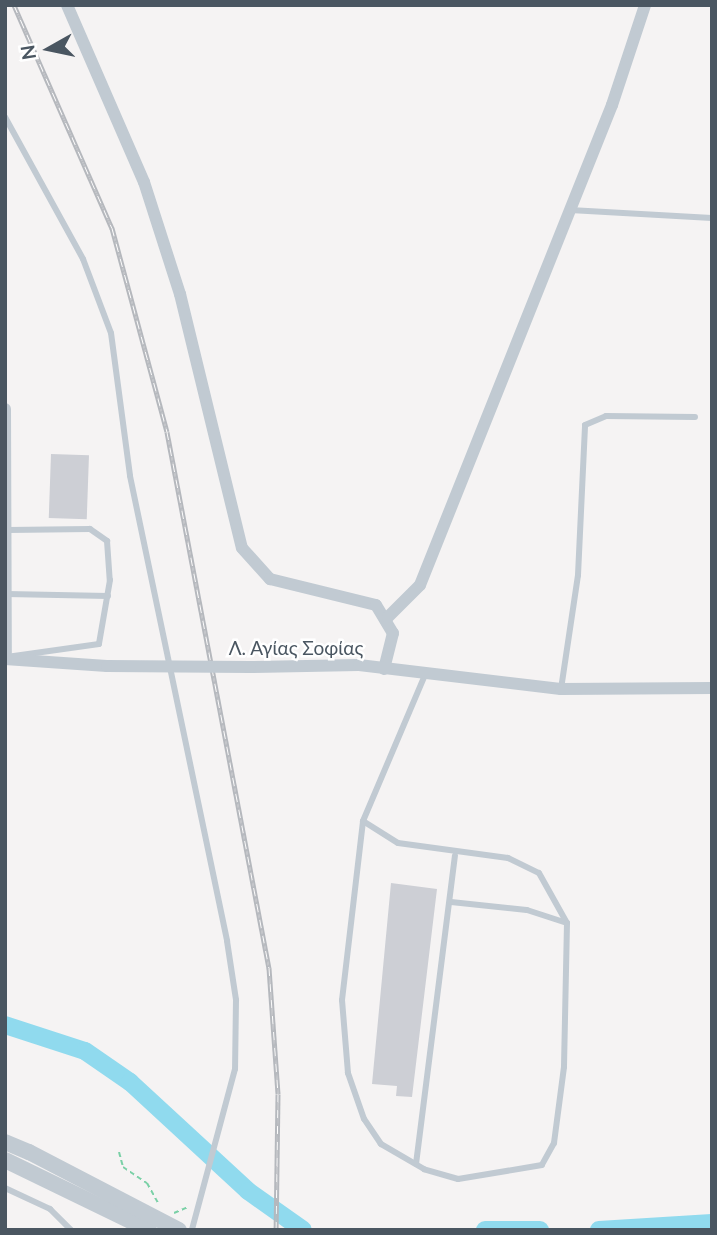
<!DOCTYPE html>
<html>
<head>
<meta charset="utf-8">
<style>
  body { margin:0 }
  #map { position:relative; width:717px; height:1235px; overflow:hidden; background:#f5f3f3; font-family:Lato,sans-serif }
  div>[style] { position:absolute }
  .river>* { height:18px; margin:-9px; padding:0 9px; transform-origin:9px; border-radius:9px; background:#90daee }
  .building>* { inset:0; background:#cdcfd5; transform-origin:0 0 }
  .path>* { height:2px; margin-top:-1px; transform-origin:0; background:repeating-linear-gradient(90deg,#7ad0a6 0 5px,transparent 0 8.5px) }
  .service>* { height:6px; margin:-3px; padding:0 3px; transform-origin:3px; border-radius:3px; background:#c1cad2 }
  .minor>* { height:12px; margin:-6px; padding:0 6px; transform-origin:6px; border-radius:6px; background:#c1cad2 }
  .tertiary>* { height:16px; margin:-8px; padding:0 8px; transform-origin:8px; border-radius:8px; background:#c1cad2 }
  .rail>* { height:5px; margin-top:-2.5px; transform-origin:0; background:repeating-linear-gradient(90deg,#fff 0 8px,#b5b8bd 0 16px); box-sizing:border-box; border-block:2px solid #b5b8bd }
  .minor-bridge>* { height:12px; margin:-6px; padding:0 6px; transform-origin:6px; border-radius:6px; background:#c1cad2 }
  .tertiary-bridge>* { height:16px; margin:-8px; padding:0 8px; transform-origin:8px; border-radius:8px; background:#c1cad2 }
  span { translate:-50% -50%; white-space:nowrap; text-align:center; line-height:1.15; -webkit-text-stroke:5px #fff; paint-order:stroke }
  .street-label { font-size:19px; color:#4a5661 }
  .frame { position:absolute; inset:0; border:7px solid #4a5661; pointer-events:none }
  .north { position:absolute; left:14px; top:14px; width:70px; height:70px; -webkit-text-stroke:5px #fff; paint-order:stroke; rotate:261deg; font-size:19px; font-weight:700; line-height:28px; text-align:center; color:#4a5661 }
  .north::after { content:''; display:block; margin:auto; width:24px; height:32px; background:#4a5661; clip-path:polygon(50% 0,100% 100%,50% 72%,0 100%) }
</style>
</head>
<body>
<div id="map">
  <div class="river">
    <i style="left:5px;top:1025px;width:84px;rotate:18deg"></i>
    <i style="left:85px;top:1051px;width:55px;rotate:34.6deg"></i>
    <i style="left:130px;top:1082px;width:161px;rotate:42.7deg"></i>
    <i style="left:248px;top:1191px;width:67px;rotate:35.3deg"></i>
    <i style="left:485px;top:1230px;width:55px"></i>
    <i style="left:599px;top:1230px;width:113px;rotate:-3.5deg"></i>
  </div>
  <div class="building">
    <i style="left:51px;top:454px;width:38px;height:64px;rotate:2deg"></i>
    <i style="clip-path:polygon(391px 883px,437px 889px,412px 1097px,396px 1096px,397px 1086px,372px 1084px)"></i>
  </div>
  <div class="path">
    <i style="left:119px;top:1152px;width:16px;rotate:75deg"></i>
    <i style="left:123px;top:1167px;width:29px;rotate:34deg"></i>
    <i style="left:147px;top:1183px;width:23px;rotate:61deg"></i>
    <i style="left:174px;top:1213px;width:15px;rotate:-23deg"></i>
  </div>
  <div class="service">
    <i style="left:5px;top:117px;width:162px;rotate:61.2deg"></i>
    <i style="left:83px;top:259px;width:79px;rotate:69.3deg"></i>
    <i style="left:111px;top:333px;width:144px;rotate:82.4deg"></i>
    <i style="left:130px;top:476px;width:475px;rotate:78.2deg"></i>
    <i style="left:227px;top:941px;width:60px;rotate:81.3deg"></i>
    <i style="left:236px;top:1000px;width:69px;rotate:90.8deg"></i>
    <i style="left:235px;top:1069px;width:167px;rotate:105deg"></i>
    <i style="left:570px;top:210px;width:142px;rotate:3.2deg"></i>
    <i style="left:8px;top:530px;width:82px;rotate:-0.7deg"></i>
    <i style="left:90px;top:529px;width:21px;rotate:35deg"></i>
    <i style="left:107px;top:541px;width:39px;rotate:86deg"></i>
    <i style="left:110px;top:580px;width:65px;rotate:99.8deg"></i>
    <i style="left:99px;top:644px;width:86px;rotate:172deg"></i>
    <i style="left:7px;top:594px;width:101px;rotate:1.1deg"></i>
    <i style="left:561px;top:689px;width:115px;rotate:-81.5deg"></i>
    <i style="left:578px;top:575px;width:150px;rotate:-87.3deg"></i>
    <i style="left:585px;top:425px;width:23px;rotate:-23deg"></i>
    <i style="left:606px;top:416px;width:89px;rotate:0.6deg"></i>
    <i style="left:363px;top:821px;width:41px;rotate:32.2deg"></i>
    <i style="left:398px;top:843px;width:111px;rotate:7.8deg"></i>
    <i style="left:508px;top:858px;width:34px;rotate:26deg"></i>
    <i style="left:539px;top:873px;width:57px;rotate:60.8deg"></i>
    <i style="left:567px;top:923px;width:144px;rotate:91.2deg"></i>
    <i style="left:564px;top:1067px;width:77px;rotate:97.5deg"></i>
    <i style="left:554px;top:1143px;width:25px;rotate:119deg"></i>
    <i style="left:542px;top:1165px;width:85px;rotate:170.5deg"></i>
    <i style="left:458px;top:1179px;width:35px;rotate:-164deg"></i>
    <i style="left:424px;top:1169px;width:50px;rotate:-149.8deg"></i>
    <i style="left:381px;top:1144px;width:30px;rotate:-124deg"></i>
    <i style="left:364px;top:1119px;width:49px;rotate:-109.2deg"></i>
    <i style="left:348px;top:1073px;width:73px;rotate:-94.7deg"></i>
    <i style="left:342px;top:1000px;width:180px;rotate:-83.3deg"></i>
    <i style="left:363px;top:821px;width:156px;rotate:-67deg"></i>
    <i style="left:451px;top:902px;width:76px;rotate:6deg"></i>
    <i style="left:527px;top:910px;width:42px;rotate:18deg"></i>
    <i style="left:416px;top:1164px;width:311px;rotate:-82.8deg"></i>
    <i style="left:5px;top:1188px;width:50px;rotate:25deg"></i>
    <i style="left:50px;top:1209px;width:30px;rotate:45deg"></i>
  </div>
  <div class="minor">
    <i style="left:67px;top:5px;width:193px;rotate:66.5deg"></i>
    <i style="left:144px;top:182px;width:118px;rotate:72.2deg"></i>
    <i style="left:180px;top:294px;width:261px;rotate:76.3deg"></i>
    <i style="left:242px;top:548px;width:42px;rotate:47.9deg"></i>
    <i style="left:270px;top:579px;width:109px;rotate:13.8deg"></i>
    <i style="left:376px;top:605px;width:33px;rotate:59deg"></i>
    <i style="left:393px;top:633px;width:37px;rotate:104deg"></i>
    <i style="left:5px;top:409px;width:250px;rotate:89.8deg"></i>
    <i style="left:388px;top:617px;width:45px;rotate:-45deg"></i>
    <i style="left:420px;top:585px;width:517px;rotate:-68.2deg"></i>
    <i style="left:612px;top:105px;width:105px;rotate:-71.7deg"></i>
    <i style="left:5px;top:659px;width:102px;rotate:3.9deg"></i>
    <i style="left:250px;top:667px;width:109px;rotate:-1.1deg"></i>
    <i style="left:359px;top:665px;width:203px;rotate:6.8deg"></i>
    <i style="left:561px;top:689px;width:151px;rotate:-0.4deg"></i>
  </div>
  <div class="tertiary">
    <i style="left:5px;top:1142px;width:26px;rotate:23deg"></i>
    <i style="left:5px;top:1160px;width:160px;rotate:25.9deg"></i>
  </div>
  <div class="rail">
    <i style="left:14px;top:5px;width:244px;rotate:66.3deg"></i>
    <i style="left:112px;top:228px;width:211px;rotate:74.9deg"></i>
    <i style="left:167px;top:432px;width:546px;rotate:79.23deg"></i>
    <i style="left:269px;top:968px;width:126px;rotate:85.9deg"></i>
    <i style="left:278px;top:1094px;width:136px;rotate:90.8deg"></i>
  </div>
  <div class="minor-bridge">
    <i style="left:107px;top:666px;width:143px;rotate:0.4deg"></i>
  </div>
  <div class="tertiary-bridge">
    <i style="left:29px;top:1152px;width:169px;rotate:27.5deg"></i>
  </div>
  <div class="street-label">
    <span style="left:296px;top:648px">Λ. Αγίας Σοφίας</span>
  </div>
  <div class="frame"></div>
  <div class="north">N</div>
</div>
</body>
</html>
